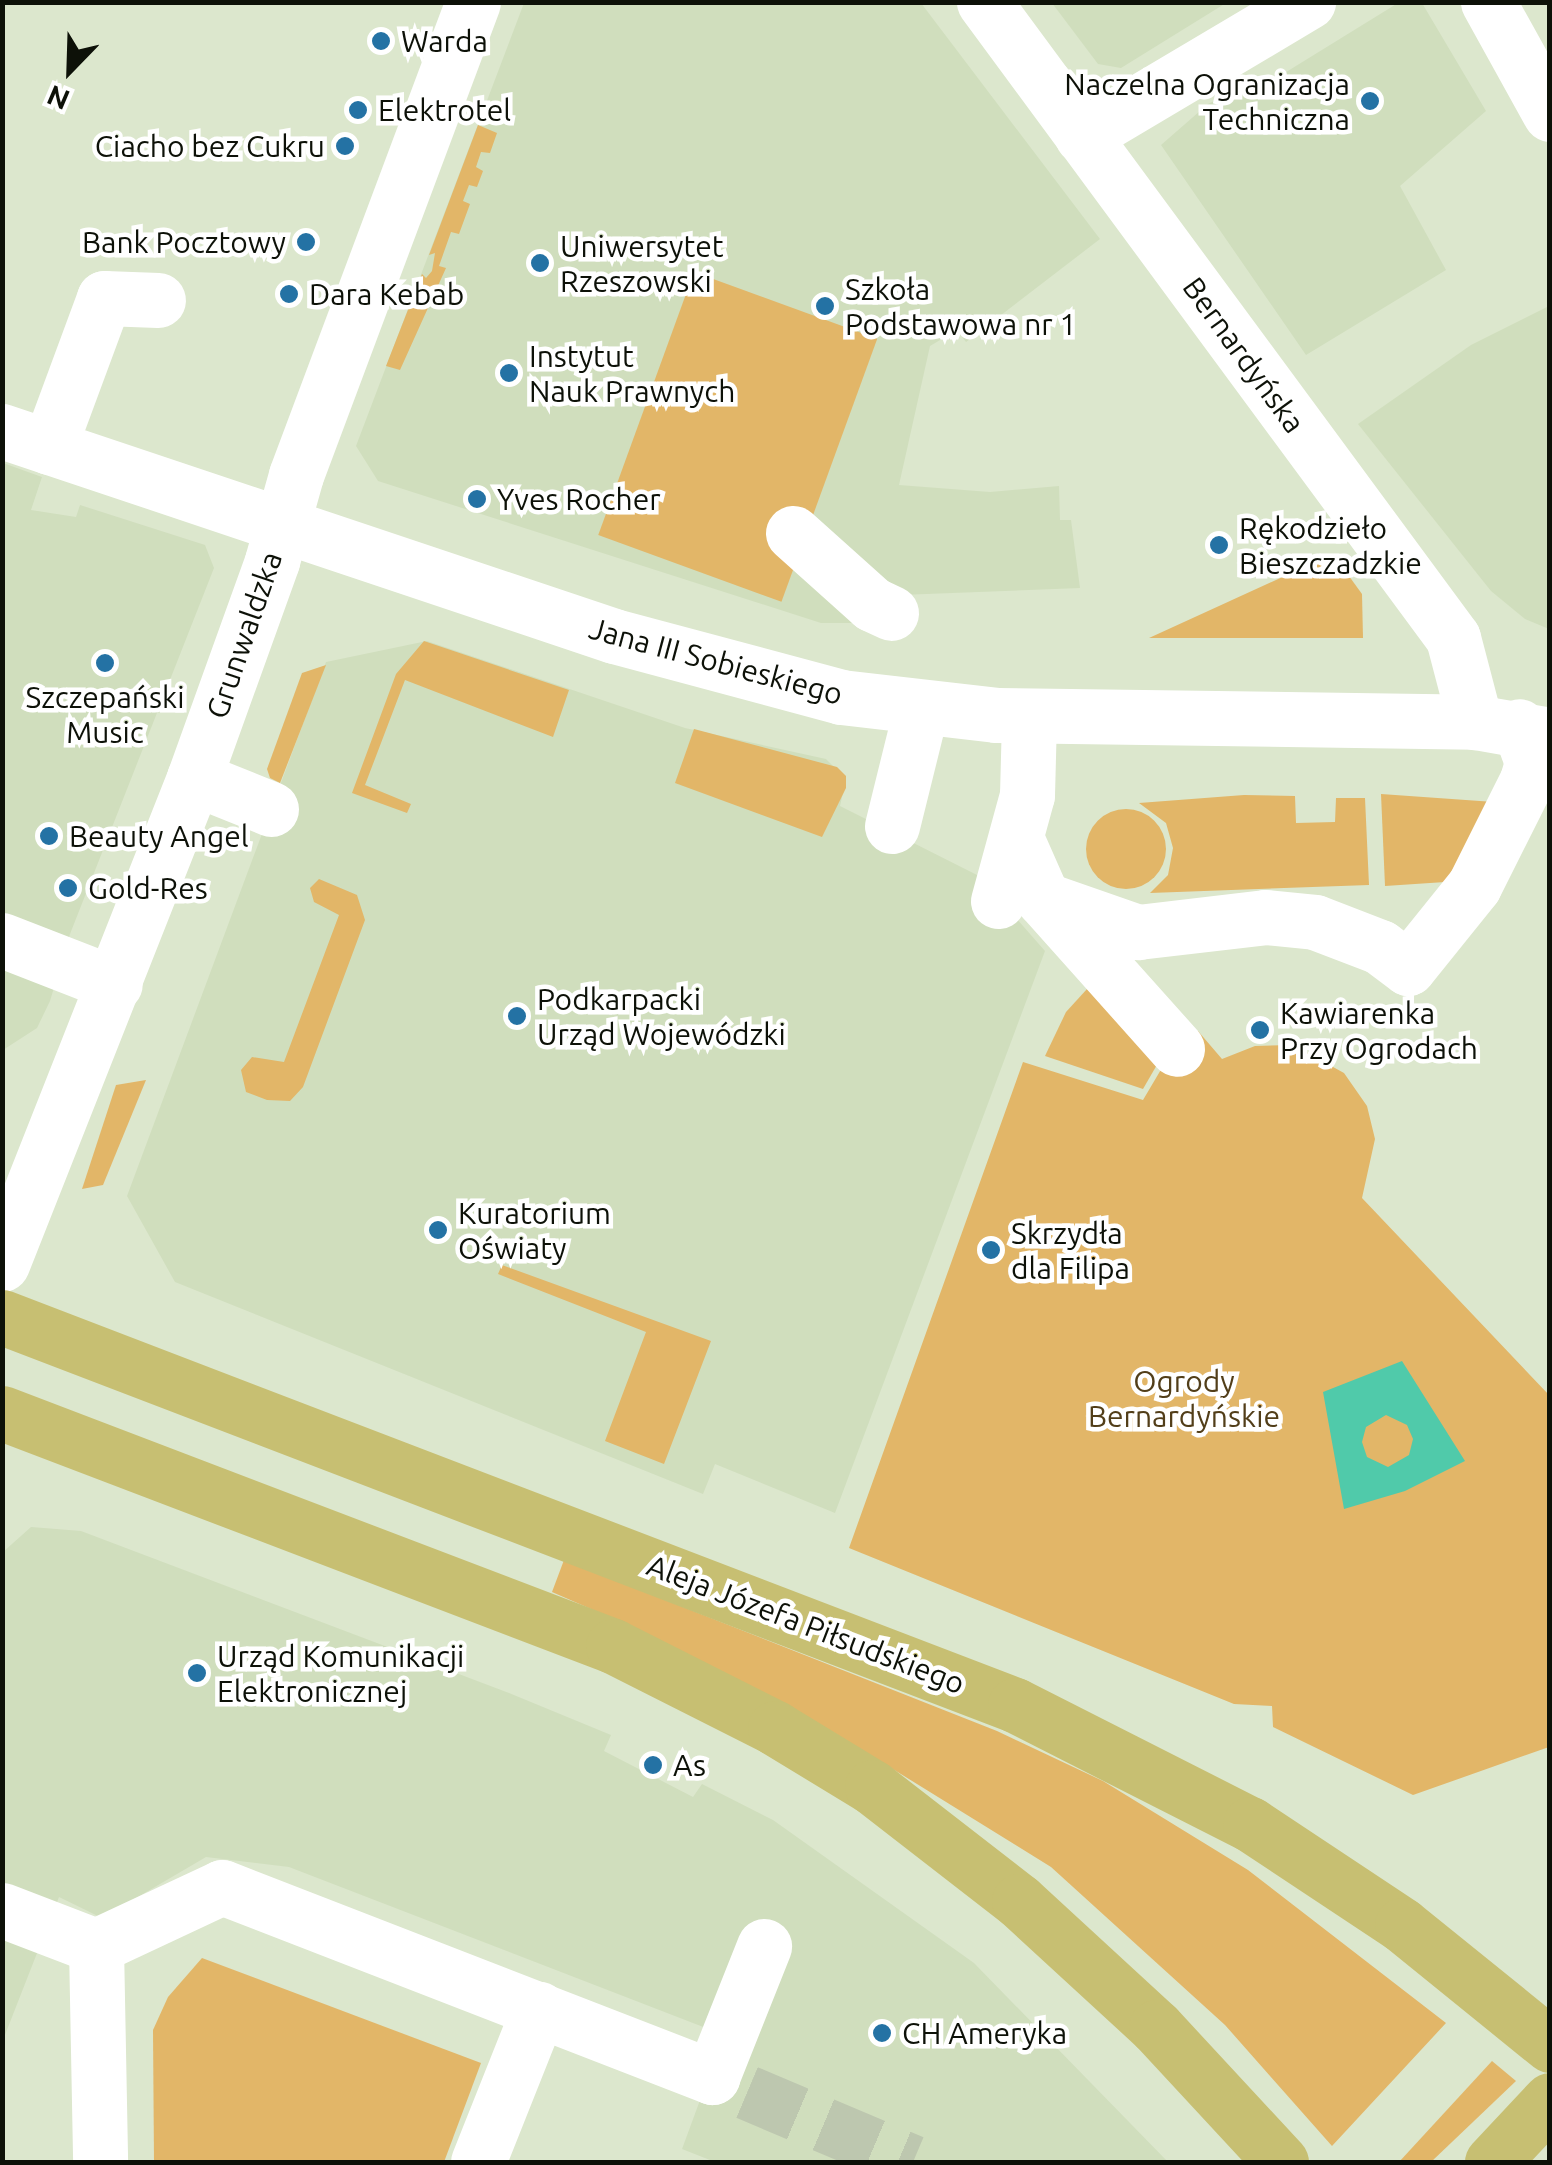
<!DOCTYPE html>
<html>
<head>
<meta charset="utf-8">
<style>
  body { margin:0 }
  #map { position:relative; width:1552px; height:2165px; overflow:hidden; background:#dce7cd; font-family:Ubuntu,sans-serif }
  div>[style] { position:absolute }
  .built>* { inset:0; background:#d0debd }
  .green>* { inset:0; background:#e2b668; transform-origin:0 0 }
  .round { border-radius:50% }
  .water>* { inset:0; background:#50caaa }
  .minor-tunnel>* { height:55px; margin-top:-27.5px; transform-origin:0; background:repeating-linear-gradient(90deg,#bdc7af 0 55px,transparent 0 83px) }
  .minor>* { height:55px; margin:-27.5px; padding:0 27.5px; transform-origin:27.5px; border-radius:27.5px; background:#fff }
  .major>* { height:55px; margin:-27.5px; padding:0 27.5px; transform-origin:27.5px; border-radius:27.5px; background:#c7bf72 }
  .dots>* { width:28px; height:28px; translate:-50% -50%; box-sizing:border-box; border:5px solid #fff; border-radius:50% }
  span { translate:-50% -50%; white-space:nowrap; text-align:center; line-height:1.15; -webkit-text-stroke:9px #fff; paint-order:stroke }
  .poi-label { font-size:30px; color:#0d1108 }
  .left { translate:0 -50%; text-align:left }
  .right { translate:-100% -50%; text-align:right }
  .street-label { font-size:30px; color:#0d1108 }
  .park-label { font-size:30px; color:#523e19 }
  .frame { position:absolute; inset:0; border:5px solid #0d1108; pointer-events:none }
  .north { position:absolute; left:20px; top:20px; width:100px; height:100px; -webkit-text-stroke:8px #fff; paint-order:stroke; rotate:203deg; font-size:28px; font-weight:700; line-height:40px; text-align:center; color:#0d1108 }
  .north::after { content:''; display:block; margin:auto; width:35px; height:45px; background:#0d1108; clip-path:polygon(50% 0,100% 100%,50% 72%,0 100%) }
</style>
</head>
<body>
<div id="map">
  <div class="built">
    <i style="clip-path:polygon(524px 3px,921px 3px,1100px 239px,966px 342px,957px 330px,930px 346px,899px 485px,990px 492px,1059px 486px,1060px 520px,1071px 520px,1080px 588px,874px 596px,867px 623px,821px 623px,378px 481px,356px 446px)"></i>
    <i style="clip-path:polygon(1052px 3px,1226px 3px,1121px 68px,1098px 64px)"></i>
    <i style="clip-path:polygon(1398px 3px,1422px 3px,1486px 111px,1400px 186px,1446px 270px,1306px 355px,1161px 145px,1208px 104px,1248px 84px,1254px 92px)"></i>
    <i style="clip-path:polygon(1549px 306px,1549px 629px,1525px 619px,1491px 591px,1358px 424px,1471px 345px)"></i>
    <i style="clip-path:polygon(3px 463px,42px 477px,31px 510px,76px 517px,80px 505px,205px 545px,214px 568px,70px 934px,50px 1001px,37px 1028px,3px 1050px)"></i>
    <i style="clip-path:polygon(427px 641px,685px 728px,826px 759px,846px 779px,840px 806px,979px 876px,1045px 951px,835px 1513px,715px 1464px,703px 1494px,175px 1282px,127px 1196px,326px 662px)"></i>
    <i style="clip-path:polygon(31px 1527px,81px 1531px,509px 1693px,611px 1735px,604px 1751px,693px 1797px,702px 1784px,773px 1820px,974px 1963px,1168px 2162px,715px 2162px,682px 2149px,724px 2035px,289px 1867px,206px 1857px,102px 1918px,59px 1897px,3px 2040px,3px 1552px)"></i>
  </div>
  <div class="green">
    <i style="clip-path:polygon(478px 125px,497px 133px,490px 153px,481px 152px,476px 167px,483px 171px,477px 187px,469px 185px,463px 201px,470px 204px,459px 234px,451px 232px,439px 266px,446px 268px,400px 370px,386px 366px,422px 274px,426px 278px,432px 271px,435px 253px,429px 255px)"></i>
    <i style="left:694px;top:272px;width:195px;height:280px;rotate:20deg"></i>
    <i style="clip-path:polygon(1333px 554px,1362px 594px,1363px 638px,1149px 638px)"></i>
    <i style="clip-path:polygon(424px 641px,569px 690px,553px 737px,405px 680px,365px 785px,411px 804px,407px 813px,352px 793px,396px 674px)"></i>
    <i style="clip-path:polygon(326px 665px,280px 783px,270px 778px,267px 769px,302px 673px)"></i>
    <i style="clip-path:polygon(694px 729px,837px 767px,846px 776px,846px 788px,822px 837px,675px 783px)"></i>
    <i style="clip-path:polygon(1381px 794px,1494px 802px,1460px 881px,1385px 886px)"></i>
    <i style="clip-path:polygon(1244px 795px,1295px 796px,1296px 823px,1335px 822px,1336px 798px,1365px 798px,1369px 885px,1150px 893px,1168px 875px,1173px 848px,1166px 823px,1139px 803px)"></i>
    <i class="round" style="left:1086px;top:809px;width:80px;height:80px"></i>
    <i style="clip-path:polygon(319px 879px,357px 895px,365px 920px,303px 1087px,290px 1101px,267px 1100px,246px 1092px,241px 1070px,252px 1057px,284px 1062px,339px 915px,314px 902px,310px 888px)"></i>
    <i style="clip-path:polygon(1087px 989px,1158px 1063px,1143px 1089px,1045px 1056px,1066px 1012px)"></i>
    <i style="clip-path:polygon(1198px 1031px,1222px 1059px,1255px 1046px,1293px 1045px,1344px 1073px,1367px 1106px,1375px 1139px,1362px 1198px,1549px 1395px,1549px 1747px,1413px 1795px,1273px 1727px,1272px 1706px,1234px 1704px,849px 1548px,1023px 1062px,1143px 1100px,1169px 1056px)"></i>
    <i style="clip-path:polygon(146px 1080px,103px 1185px,82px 1189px,116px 1085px)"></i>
    <i style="clip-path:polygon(502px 1265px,711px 1341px,664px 1464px,605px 1441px,646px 1332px,498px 1274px)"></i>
    <i style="clip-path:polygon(564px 1560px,997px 1731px,1103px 1781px,1248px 1870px,1446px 2023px,1332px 2146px,1225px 2025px,1051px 1867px,833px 1732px,646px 1633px,552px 1592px)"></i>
    <i style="clip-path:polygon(202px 1958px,481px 2063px,444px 2162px,154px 2162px,153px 2030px,168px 1997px)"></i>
    <i style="clip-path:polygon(1492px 2061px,1516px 2081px,1431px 2162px,1399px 2162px)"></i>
  </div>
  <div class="water">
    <i style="clip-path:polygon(evenodd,1402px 1361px,1465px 1461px,1405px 1491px,1344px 1509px,1323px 1392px,1402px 1361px,1386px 1415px,1407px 1425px,1413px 1439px,1409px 1455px,1388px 1467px,1367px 1457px,1362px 1442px,1366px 1427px,1386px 1415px)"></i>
  </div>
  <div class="minor-tunnel">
    <i style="left:747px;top:2092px;width:180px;rotate:22.9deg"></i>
  </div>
  <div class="minor">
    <i style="left:984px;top:2px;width:790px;rotate:53.59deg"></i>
    <i style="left:1453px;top:638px;width:87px;rotate:75.3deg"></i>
    <i style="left:1488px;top:2px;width:128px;rotate:61deg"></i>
    <i style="left:1082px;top:136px;width:263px;rotate:-30.7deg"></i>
    <i style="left:2px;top:431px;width:645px;rotate:18.52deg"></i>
    <i style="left:614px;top:636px;width:235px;rotate:15deg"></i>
    <i style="left:841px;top:697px;width:156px;rotate:6.6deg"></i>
    <i style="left:996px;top:715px;width:479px;rotate:0.8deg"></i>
    <i style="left:1475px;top:722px;width:76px;rotate:9.8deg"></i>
    <i style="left:49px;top:447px;width:159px;rotate:-69.7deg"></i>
    <i style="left:104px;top:298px;width:54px;rotate:2.1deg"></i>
    <i style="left:793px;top:533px;width:106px;rotate:41.9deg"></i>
    <i style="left:872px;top:604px;width:21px;rotate:25deg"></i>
    <i style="left:194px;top:778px;width:83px;rotate:21.9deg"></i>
    <i style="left:892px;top:826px;width:121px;rotate:-76.1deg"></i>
    <i style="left:1017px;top:840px;width:64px;rotate:66.2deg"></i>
    <i style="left:1043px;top:899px;width:201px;rotate:48.2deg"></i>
    <i style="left:1043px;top:899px;width:101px;rotate:19.2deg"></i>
    <i style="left:1138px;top:932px;width:128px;rotate:-6.7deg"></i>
    <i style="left:1265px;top:917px;width:50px;rotate:5.7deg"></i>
    <i style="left:1315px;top:922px;width:70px;rotate:21deg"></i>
    <i style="left:1380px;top:947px;width:35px;rotate:37deg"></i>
    <i style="left:1408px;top:968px;width:105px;rotate:-51.2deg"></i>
    <i style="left:1474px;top:886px;width:119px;rotate:-63.4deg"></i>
    <i style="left:1527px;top:780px;width:19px;rotate:-74deg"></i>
    <i style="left:1532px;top:762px;width:38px;rotate:-110deg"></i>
    <i style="left:998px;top:901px;width:110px;rotate:-74.7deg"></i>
    <i style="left:1027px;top:795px;width:79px;rotate:-88.5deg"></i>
    <i style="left:2px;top:940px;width:121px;rotate:21.3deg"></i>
    <i style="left:2px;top:1264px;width:523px;rotate:-68.44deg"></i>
    <i style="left:194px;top:778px;width:231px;rotate:-70.2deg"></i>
    <i style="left:272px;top:561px;width:89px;rotate:-74.4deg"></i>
    <i style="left:296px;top:475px;width:505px;rotate:-69.48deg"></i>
    <i style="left:2px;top:1910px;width:101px;rotate:21deg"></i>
    <i style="left:96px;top:1946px;width:139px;rotate:-25.1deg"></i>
    <i style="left:222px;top:1887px;width:526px;rotate:21.19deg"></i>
    <i style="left:712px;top:2077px;width:141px;rotate:-68.3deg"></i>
    <i style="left:96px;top:1946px;width:216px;rotate:88.9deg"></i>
    <i style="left:478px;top:2162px;width:165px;rotate:-68.3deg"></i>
  </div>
  <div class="major">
    <i style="left:2px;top:1317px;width:1085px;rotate:20.96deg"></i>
    <i style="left:1015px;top:1705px;width:263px;rotate:26.9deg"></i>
    <i style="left:1250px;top:1824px;width:182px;rotate:33.6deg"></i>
    <i style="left:1402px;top:1925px;width:191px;rotate:39deg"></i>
    <i style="left:2px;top:1413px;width:654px;rotate:20.87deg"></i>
    <i style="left:613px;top:1646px;width:182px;rotate:26.8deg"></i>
    <i style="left:775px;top:1728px;width:114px;rotate:31.3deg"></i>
    <i style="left:872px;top:1787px;width:186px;rotate:37.8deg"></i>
    <i style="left:1019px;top:1901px;width:186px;rotate:42.6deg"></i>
    <i style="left:1156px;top:2027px;width:184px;rotate:47.2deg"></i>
    <i style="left:1492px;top:2162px;width:85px;rotate:-46.9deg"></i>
  </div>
  <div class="dots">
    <i style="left:381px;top:41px;background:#2472a4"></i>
    <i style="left:1370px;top:101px;background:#2472a4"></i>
    <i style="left:358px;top:110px;background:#2472a4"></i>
    <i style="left:345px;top:146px;background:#2472a4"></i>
    <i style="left:306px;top:242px;background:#2472a4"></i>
    <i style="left:540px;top:263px;background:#2472a4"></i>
    <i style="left:289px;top:294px;background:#2472a4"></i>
    <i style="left:825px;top:306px;background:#2472a4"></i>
    <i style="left:509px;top:373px;background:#2472a4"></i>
    <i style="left:477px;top:499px;background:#2472a4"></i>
    <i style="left:1219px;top:545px;background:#2472a4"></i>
    <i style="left:105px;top:663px;background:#2472a4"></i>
    <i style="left:49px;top:836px;background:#2472a4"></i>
    <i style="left:68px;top:888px;background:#2472a4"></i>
    <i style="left:517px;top:1016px;background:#2472a4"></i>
    <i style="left:1260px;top:1030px;background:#2472a4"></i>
    <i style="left:438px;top:1230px;background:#2472a4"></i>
    <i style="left:991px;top:1250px;background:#2472a4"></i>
    <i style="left:197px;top:1673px;background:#2472a4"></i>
    <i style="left:653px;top:1765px;background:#2472a4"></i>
    <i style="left:882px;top:2033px;background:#2472a4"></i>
  </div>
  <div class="poi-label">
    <span class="left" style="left:401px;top:41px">Warda</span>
    <span class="right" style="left:1350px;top:101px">Naczelna Ogranizacja<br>Techniczna</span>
    <span class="left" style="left:378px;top:110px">Elektrotel</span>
    <span class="right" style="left:325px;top:146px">Ciacho bez Cukru</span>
    <span class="right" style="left:286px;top:242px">Bank Pocztowy</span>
    <span class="left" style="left:560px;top:263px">Uniwersytet<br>Rzeszowski</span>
    <span class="left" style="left:845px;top:306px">Szkoła<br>Podstawowa nr 1</span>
    <span class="left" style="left:309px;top:294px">Dara Kebab</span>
    <span class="left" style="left:529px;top:373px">Instytut<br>Nauk Prawnych</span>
    <span class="left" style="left:497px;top:499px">Yves Rocher</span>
    <span class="left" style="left:1239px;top:545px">Rękodzieło<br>Bieszczadzkie</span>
    <span style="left:105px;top:714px">Szczepański<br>Music</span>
    <span class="left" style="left:69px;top:836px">Beauty Angel</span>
    <span class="left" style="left:88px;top:888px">Gold-Res</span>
    <span class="left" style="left:537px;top:1016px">Podkarpacki<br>Urząd Wojewódzki</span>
    <span class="left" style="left:1280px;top:1030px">Kawiarenka<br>Przy Ogrodach</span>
    <span class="left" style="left:458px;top:1230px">Kuratorium<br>Oświaty</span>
    <span class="left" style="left:1011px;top:1250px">Skrzydła<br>dla Filipa</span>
    <span class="left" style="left:217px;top:1673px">Urząd Komunikacji<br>Elektronicznej</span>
    <span class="left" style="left:673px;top:1765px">As</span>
    <span class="left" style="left:902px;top:2033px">CH Ameryka</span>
  </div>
  <div class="street-label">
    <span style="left:1244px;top:355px;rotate:54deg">Bernardyńska</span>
    <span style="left:244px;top:635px;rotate:-71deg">Grunwaldzka</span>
    <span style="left:716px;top:661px;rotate:15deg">Jana III Sobieskiego</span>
    <span style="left:806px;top:1624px;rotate:21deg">Aleja Józefa Piłsudskiego</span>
  </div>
  <div class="park-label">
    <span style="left:1184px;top:1398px">Ogrody<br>Bernardyńskie</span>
  </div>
  <div class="frame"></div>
  <div class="north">N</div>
</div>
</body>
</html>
